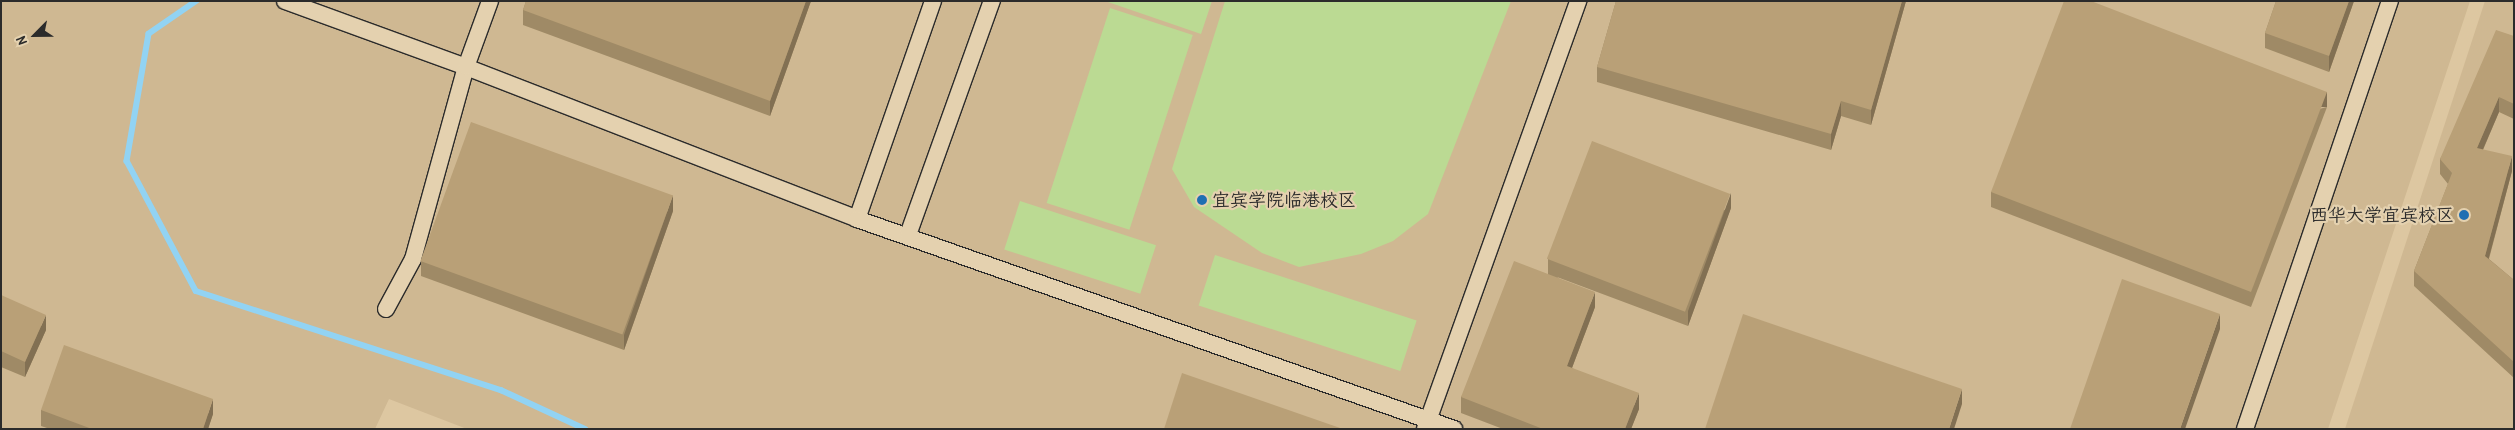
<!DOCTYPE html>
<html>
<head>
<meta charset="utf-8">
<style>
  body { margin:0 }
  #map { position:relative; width:2515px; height:430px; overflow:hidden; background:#ddc7a1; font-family:"Patrick Hand","LXGW WenKai TC",sans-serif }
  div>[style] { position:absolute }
  .built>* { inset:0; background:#cfb892 }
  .green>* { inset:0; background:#bbda93; transform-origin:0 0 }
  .stream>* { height:5.5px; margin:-2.75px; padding:0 2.75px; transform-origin:2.75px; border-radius:2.75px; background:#92d3f3 }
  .roads { filter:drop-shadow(1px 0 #2b2b2b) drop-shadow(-1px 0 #2b2b2b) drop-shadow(0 1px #2b2b2b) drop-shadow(0 -1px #2b2b2b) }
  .minor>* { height:16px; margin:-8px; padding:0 8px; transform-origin:8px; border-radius:8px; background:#e4d1af }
  .wall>* { inset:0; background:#9f8a66 }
  .shaded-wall>* { inset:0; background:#827053; transform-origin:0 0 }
  .building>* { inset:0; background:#b9a077; transform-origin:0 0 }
  .dots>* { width:14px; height:14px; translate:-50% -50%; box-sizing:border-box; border:2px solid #e4d1af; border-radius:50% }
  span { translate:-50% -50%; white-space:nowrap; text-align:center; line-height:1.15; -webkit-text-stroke:4.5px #e4d1af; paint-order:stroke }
  .poi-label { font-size:18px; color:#2b2b2b }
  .left { translate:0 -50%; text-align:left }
  .right { translate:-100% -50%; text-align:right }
  .frame { position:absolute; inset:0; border:2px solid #2b2b2b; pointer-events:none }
  .north { position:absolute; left:10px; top:10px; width:50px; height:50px; -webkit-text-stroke:4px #e4d1af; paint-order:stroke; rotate:247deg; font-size:14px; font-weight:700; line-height:20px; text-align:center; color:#2b2b2b }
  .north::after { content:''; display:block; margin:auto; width:18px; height:22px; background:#2b2b2b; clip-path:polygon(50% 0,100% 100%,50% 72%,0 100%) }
</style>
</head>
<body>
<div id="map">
  <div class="built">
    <i style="clip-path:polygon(1px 1px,2470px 1px,2328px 429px,467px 429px,389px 399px,375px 429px,1px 429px)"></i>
    <i style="clip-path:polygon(2485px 1px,2514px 1px,2514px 429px,2345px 429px)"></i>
  </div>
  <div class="green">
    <i style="clip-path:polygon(1105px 1px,1212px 1px,1201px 34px)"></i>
    <i style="clip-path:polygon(1225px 1px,1511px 1px,1428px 214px,1393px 241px,1361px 254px,1299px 267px,1262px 253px,1194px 207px,1172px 169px)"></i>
    <i style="left:1110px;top:8px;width:87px;height:205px;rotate:18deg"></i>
    <i style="left:1020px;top:201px;width:143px;height:51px;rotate:18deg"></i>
    <i style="left:1215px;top:255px;width:212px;height:53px;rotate:18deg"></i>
  </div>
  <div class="stream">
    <i style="left:197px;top:1px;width:58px;rotate:145.5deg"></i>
    <i style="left:149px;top:34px;width:129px;rotate:99.8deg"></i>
    <i style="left:127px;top:161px;width:147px;rotate:62deg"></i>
    <i style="left:196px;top:291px;width:321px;rotate:18deg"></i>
    <i style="left:501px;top:390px;width:93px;rotate:24.9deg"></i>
  </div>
  <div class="roads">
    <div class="minor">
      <i style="left:285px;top:1px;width:193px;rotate:20deg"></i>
      <i style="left:466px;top:67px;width:420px;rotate:21.2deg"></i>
      <i style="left:933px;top:1px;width:231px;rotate:109.2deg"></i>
      <i style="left:857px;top:219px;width:633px;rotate:19.38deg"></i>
      <i style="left:908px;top:235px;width:249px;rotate:-70.3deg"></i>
      <i style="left:386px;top:309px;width:57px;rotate:-61.6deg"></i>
      <i style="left:413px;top:259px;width:199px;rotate:-74.6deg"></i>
      <i style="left:466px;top:67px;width:70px;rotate:-70deg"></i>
      <i style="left:1425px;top:429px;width:455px;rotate:-70.3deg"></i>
      <i style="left:2245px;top:429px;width:452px;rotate:-71.3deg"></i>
    </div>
  </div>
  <div class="wall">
    <i style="clip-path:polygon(526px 1px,811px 1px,770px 116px,523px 25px,523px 10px)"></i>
    <i style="clip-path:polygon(1616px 1px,1906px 1px,1871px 125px,1841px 116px,1831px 150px,1597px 82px,1597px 67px)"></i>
    <i style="clip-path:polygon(2276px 1px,2354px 1px,2329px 72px,2265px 48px,2265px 33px)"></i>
    <i style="clip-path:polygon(2514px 36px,2514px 119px,2499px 112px,2483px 150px,2512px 171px,2489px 259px,2514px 280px,2514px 378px,2414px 286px,2414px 271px,2448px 184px,2440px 174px,2440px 159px)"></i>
    <i style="clip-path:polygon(2327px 107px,2251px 307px,1991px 207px,1991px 192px)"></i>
    <i style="clip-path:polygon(1731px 208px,1688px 326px,1557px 277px,1595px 307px,1572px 368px,1639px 409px,1631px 429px,1503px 429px,1461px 413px,1461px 397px,1548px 274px,1548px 259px)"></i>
    <i style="clip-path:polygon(673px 211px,624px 350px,421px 276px,421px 261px)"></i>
    <i style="clip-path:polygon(1px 295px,46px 330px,25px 377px,1px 367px)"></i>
    <i style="clip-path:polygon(41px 410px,213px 414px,208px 429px,50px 429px,41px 426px)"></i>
  </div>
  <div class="shaded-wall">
    <i style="clip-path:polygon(806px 1px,811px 1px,770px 116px,770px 101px)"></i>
    <i style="clip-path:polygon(1902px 1px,1906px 1px,1871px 125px,1871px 110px)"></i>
    <i style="clip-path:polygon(2349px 1px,2354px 1px,2329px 72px,2329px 56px)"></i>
    <i style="left:2327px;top:92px;width:15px;height:214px;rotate:90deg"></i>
    <i style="clip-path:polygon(2499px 97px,2499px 112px,2477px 163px,2477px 148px)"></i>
    <i style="clip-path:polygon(1841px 101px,1841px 116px,1831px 150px,1831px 134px)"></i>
    <i style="clip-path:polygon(2512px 156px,2512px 171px,2485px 272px,2485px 256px)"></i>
    <i style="clip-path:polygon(1731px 193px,1731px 208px,1688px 326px,1688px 311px)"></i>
    <i style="clip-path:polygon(673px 195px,673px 211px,624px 350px,624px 335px)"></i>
    <i style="clip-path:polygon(1595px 292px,1595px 307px,1567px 381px,1567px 366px)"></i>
    <i style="clip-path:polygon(2220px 314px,2220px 329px,2185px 429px,2180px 429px)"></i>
    <i style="clip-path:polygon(46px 315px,46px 330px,25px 377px,25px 362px)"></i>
    <i style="clip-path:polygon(1962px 389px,1962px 404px,1954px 429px,1949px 429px)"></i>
    <i style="clip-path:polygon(1639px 393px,1639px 409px,1631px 429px,1625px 429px)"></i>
    <i style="clip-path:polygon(213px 399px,213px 414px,208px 429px,203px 429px)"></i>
  </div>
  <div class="building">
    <i style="clip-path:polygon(526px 1px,806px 1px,770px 101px,523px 10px)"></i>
    <i style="clip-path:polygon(1616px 1px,1902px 1px,1871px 110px,1841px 101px,1831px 134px,1597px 67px)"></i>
    <i style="clip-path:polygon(2064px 1px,2091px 1px,2327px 92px,2251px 292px,1991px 192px)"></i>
    <i style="clip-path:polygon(2276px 1px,2349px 1px,2329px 56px,2265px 33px)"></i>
    <i style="clip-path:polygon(2496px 30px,2514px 36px,2514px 104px,2499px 97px,2477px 148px,2512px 156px,2485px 256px,2514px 280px,2514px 362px,2414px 271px,2452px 173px,2440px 159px)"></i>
    <i style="left:471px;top:122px;width:215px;height:148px;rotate:20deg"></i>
    <i style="left:1592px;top:141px;width:148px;height:126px;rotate:21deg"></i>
    <i style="clip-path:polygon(1514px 261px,1595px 292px,1567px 366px,1639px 393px,1625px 429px,1543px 429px,1461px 397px)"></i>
    <i style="clip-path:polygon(2122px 279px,2220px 314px,2180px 429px,2070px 429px)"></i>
    <i style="clip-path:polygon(1px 295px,46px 315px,25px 362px,1px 351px)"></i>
    <i style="clip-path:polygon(1743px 314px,1962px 389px,1949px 429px,1705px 429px)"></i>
    <i style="clip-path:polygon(64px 345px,213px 399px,203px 429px,92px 429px,41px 410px)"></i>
    <i style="clip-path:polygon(1182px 373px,1343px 429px,1164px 429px)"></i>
  </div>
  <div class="dots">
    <i style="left:1202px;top:200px;background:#1f6fb2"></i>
    <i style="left:2464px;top:215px;background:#1f6fb2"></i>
  </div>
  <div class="poi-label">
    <span class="left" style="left:1212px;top:200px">宜宾学院临港校区</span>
    <span class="right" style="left:2454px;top:215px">西华大学宜宾校区</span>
  </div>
  <div class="frame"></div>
  <div class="north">N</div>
</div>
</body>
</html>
